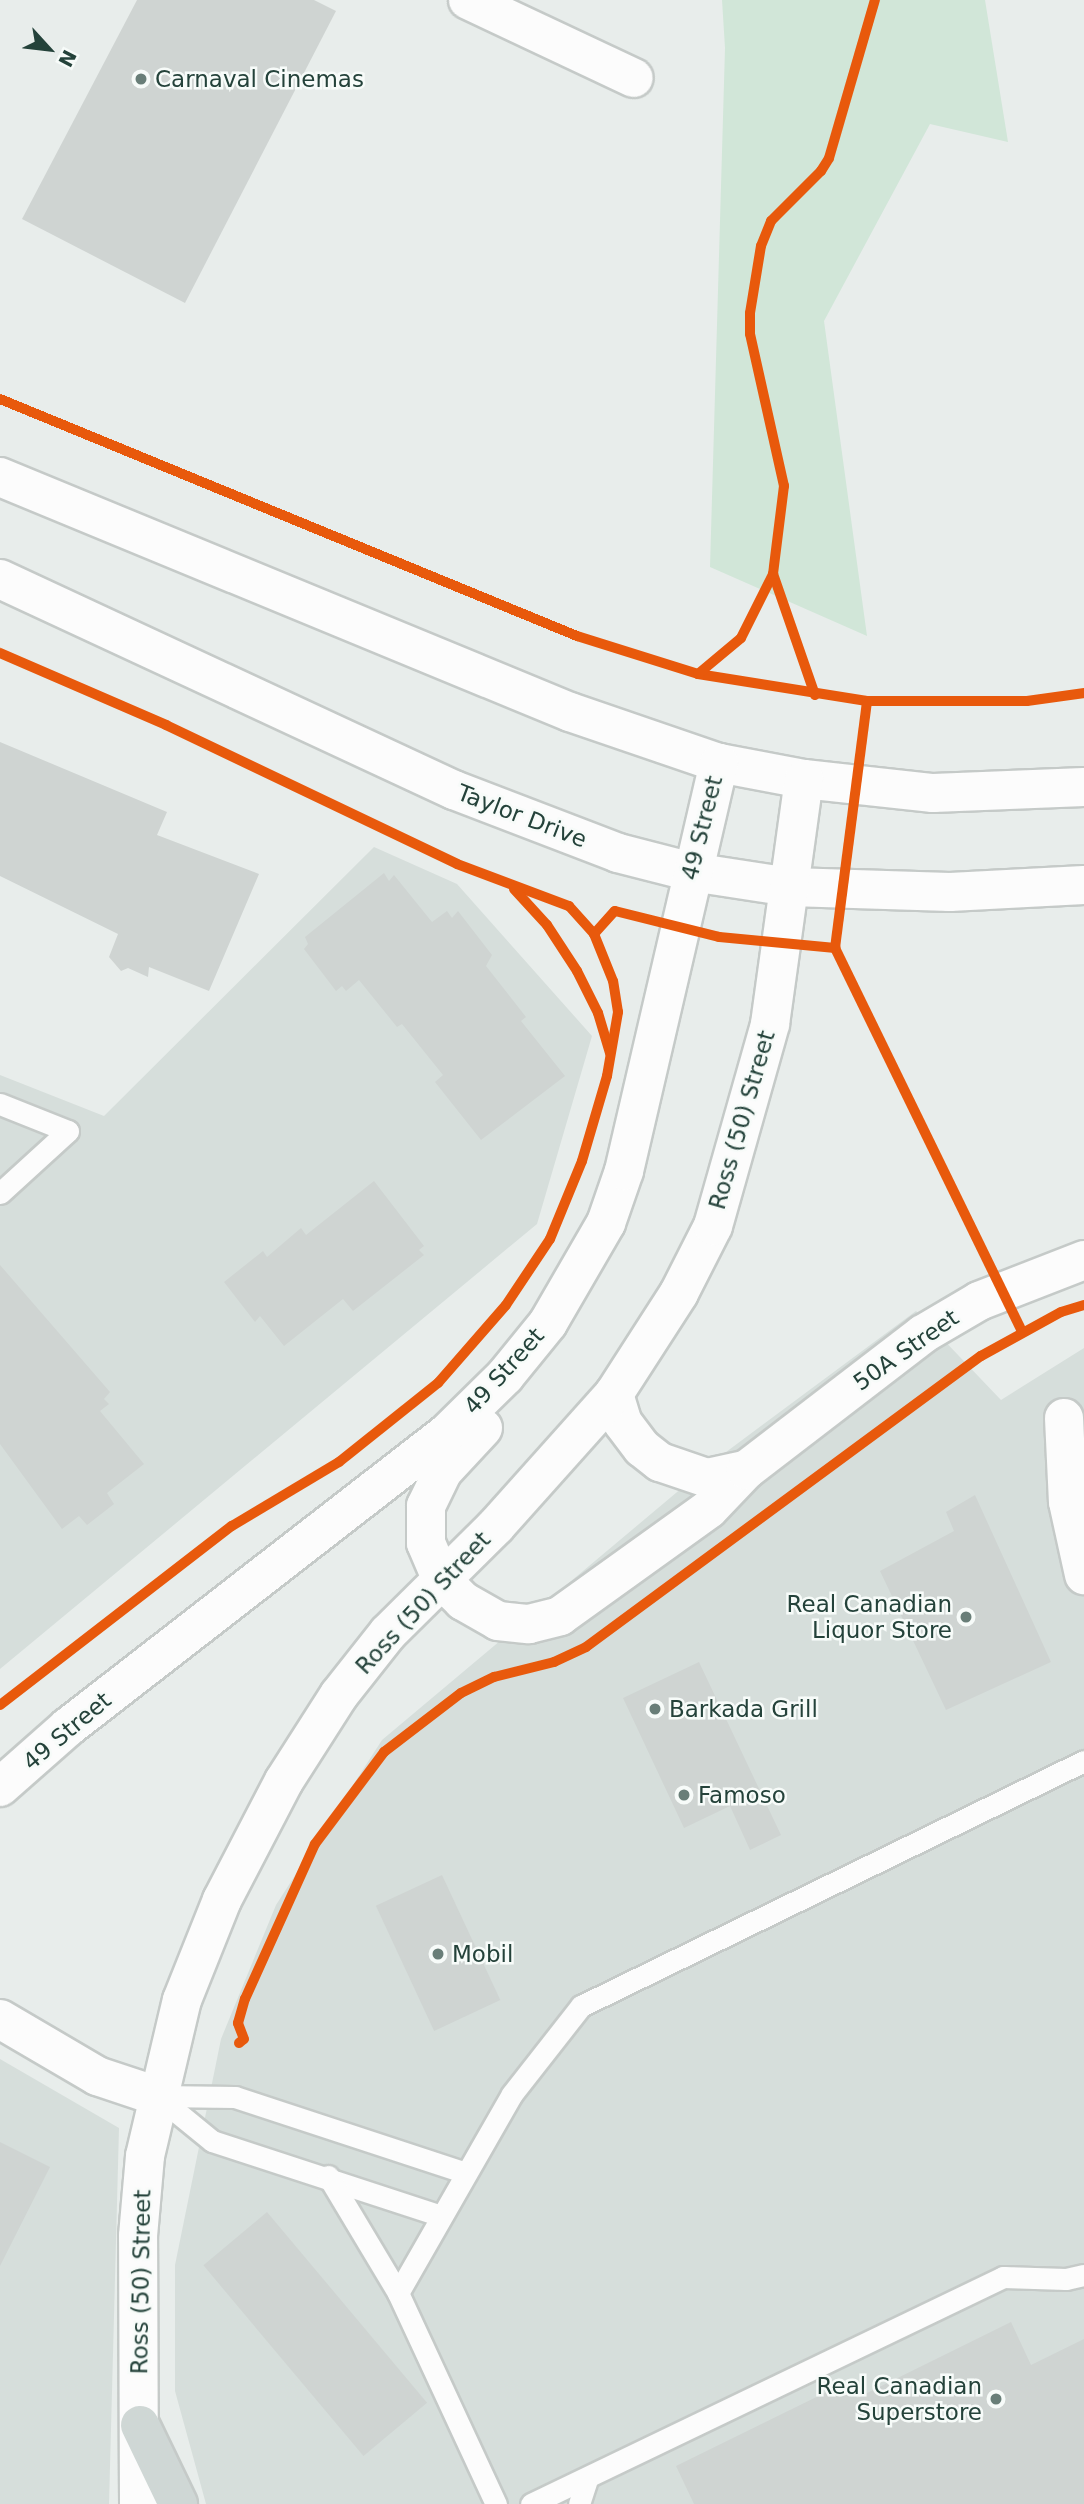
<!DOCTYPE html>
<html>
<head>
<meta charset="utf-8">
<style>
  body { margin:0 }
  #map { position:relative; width:1084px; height:2504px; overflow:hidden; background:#e8edeb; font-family:"DejaVu Sans",sans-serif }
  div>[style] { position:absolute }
  .built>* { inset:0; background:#d6dedb }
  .green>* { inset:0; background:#d1e6d8 }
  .building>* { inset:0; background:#cfd4d2; transform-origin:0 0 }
  .roads { filter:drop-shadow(2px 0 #c5cac8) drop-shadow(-2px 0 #c5cac8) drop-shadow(0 2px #c5cac8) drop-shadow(0 -2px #c5cac8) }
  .lane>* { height:21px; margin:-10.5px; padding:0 10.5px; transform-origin:10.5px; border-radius:10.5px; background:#fcfcfc }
  .street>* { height:38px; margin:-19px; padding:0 19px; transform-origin:19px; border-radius:19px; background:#fcfcfc }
  .secondary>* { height:38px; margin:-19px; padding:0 19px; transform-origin:19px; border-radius:19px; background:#fcfcfc }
  .primary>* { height:38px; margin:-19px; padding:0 19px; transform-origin:19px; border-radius:19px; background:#cfd7d5 }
  .cycleway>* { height:10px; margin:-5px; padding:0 5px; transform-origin:5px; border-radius:5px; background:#e8590c }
  .dots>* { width:19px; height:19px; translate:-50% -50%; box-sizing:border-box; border:4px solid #f7fbf9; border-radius:50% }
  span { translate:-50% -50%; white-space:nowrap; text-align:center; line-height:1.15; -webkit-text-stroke:5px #f7fbf9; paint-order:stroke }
  .poi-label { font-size:23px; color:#24423a }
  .left { translate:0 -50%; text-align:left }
  .right { translate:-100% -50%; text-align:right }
  .street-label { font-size:23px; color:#24423a }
  .north { position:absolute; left:14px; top:14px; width:70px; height:70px; -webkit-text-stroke:5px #f7fbf9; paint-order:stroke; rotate:117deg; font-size:19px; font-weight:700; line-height:28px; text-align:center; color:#24423a }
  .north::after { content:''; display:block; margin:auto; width:24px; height:32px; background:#24423a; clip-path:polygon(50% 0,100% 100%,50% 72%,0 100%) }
</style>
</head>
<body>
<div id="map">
  <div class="built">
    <i style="clip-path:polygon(374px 847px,457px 884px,592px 1036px,537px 1224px,0 1669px,0 1075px,104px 1116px)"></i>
    <i style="clip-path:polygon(916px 1311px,1001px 1400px,1084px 1348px,1084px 2504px,206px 2504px,175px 2391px,175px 2265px,221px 2039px,276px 1905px,382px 1740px,714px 1461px)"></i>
    <i style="clip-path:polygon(0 2059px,119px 2128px,109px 2504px,0 2504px)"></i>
  </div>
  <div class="green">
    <i style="clip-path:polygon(722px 0,985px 0,1008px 142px,930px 124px,824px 321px,867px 636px,710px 567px,725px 48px)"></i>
  </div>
  <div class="building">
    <i style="clip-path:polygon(137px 0,314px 0,336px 11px,185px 303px,22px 219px)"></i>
    <i style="clip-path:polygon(0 742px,167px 812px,157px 835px,259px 874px,209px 991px,149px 967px,148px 977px,128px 968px,121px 971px,109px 957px,118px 934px,0 876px)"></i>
    <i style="clip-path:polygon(384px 873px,389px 881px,394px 875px,432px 922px,447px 911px,452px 918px,458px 911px,492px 955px,486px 966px,526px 1017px,521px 1021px,565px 1076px,481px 1140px,435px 1082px,443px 1075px,402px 1024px,397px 1027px,359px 980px,346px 991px,342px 986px,336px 991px,304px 949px,308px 944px,305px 937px)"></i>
    <i style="clip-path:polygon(374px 1181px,424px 1246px,419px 1250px,424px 1255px,353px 1311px,343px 1299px,284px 1346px,260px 1316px,255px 1322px,224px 1282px,263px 1251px,267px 1257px,301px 1228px,306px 1235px)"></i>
    <i style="clip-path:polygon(0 1265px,110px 1392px,104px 1399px,109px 1404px,100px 1411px,144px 1464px,107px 1493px,114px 1504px,87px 1525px,79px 1516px,62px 1529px,0 1444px)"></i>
    <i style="clip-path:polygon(975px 1495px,1051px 1662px,946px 1710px,880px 1571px,954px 1531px,946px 1512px)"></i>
    <i style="clip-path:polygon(699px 1662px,781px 1835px,750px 1850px,730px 1806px,684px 1828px,623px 1698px)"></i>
    <i style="left:442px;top:1875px;width:138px;height:73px;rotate:65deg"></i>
    <i style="clip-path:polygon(0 2142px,50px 2167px,0 2266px)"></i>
    <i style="left:267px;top:2212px;width:249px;height:83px;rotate:50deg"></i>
    <i style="clip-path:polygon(1011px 2322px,1031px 2365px,1084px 2339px,1084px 2504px,694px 2504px,676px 2466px,849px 2381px,857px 2398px)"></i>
  </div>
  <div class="roads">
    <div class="lane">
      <i style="left:0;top:1104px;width:73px;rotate:21.7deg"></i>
      <i style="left:68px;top:1131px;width:92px;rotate:137.6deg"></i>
      <i style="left:157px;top:2096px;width:78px;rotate:0.7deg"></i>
      <i style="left:235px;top:2097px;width:243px;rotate:18.2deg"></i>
      <i style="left:157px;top:2096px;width:71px;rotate:39.3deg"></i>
      <i style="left:212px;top:2141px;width:241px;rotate:18.1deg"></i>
      <i style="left:328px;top:2176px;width:136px;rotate:59.1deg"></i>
      <i style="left:398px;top:2293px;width:233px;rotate:65.1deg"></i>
      <i style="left:398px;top:2293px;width:229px;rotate:-60.2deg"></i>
      <i style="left:512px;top:2094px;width:112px;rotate:-51.9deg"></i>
      <i style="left:581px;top:2006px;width:559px;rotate:-25.97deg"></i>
      <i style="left:531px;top:2504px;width:524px;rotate:-25.68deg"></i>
      <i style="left:1003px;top:2277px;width:63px;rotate:1.8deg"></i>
      <i style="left:1066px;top:2279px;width:18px;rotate:-13deg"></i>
      <i style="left:579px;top:2504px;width:26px;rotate:-72deg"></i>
    </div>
    <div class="street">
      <i style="left:468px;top:0;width:183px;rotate:25.2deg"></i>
      <i style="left:1064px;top:1418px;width:84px;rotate:87.3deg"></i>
      <i style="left:1068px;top:1502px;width:75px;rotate:77.6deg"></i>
    </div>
    <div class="secondary">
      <i style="left:0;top:477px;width:617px;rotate:22.41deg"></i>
      <i style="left:570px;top:712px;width:157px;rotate:18.9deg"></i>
      <i style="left:719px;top:763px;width:86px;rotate:10.7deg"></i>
      <i style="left:804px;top:779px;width:130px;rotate:6.2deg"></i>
      <i style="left:933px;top:793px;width:151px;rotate:-2.3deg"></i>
      <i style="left:0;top:579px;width:501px;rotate:24.93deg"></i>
      <i style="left:454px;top:790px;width:176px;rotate:21deg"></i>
      <i style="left:618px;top:853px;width:76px;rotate:14.4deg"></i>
      <i style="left:692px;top:872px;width:99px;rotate:8.7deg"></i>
      <i style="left:790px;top:887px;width:160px;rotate:1.8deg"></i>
      <i style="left:950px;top:892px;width:134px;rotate:-3deg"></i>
      <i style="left:614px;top:1394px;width:30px;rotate:73deg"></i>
      <i style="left:623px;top:1423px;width:31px;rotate:53deg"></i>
      <i style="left:642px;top:1448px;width:23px;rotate:38deg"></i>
      <i style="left:660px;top:1462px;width:50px;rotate:18.8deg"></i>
      <i style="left:707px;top:1478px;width:40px;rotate:-12deg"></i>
      <i style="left:483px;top:1428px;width:59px;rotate:132.9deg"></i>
      <i style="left:443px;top:1471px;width:39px;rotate:116deg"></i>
      <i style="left:426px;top:1506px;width:37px;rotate:90deg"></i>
      <i style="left:426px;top:1543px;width:39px;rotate:67deg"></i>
      <i style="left:441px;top:1579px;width:31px;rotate:45deg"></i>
      <i style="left:463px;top:1601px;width:40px;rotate:29.7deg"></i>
      <i style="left:498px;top:1621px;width:31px;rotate:6deg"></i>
      <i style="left:529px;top:1624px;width:32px;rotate:-14deg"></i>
      <i style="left:560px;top:1616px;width:183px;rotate:-35.7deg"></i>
      <i style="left:709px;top:1509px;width:54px;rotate:-46.5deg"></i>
      <i style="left:746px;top:1470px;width:223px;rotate:-37.5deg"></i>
      <i style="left:923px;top:1334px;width:65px;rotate:-30.5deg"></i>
      <i style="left:979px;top:1301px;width:113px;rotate:-21.3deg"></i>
      <i style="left:0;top:1787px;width:91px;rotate:-41.4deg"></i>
      <i style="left:68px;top:1727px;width:478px;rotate:-37.8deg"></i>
      <i style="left:446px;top:1434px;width:83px;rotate:-44.5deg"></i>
      <i style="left:505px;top:1376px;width:68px;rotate:-50.9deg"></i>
      <i style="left:548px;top:1323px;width:116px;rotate:-59.9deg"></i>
      <i style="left:606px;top:1223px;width:55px;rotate:-70.9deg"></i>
      <i style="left:624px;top:1171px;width:419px;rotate:-76.9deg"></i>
      <i style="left:0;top:2019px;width:113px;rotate:30.4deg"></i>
      <i style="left:97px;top:2076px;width:63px;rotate:18.4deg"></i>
      <i style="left:139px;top:2504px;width:268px;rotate:-90.2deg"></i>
      <i style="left:138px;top:2236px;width:80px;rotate:-85deg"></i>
      <i style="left:145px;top:2156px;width:160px;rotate:-76.7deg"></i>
      <i style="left:182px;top:2000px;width:108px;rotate:-68.2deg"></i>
      <i style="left:222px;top:1900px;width:134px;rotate:-62.5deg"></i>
      <i style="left:284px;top:1781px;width:102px;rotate:-57.4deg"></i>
      <i style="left:339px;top:1695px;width:79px;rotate:-51.7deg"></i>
      <i style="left:388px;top:1633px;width:152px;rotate:-44.7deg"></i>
      <i style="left:496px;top:1526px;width:177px;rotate:-48.2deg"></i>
      <i style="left:614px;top:1394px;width:120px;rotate:-57.2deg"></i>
      <i style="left:679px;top:1293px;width:75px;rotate:-63.1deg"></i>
      <i style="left:713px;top:1226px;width:210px;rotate:-74.2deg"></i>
      <i style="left:770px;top:1024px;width:247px;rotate:-82.1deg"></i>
    </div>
    <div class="primary">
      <i style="left:140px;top:2425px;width:88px;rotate:64.3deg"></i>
    </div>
  </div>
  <div class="cycleway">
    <i style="left:0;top:399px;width:624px;rotate:22.33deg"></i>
    <i style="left:577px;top:636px;width:127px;rotate:17.4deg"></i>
    <i style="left:698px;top:674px;width:171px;rotate:9.1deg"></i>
    <i style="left:867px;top:701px;width:160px"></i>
    <i style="left:1027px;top:701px;width:58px;rotate:-8deg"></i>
    <i style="left:0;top:653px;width:181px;rotate:23.4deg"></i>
    <i style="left:166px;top:725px;width:322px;rotate:25.5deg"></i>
    <i style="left:457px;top:864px;width:120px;rotate:20.6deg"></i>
    <i style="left:569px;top:906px;width:38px;rotate:48deg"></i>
    <i style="left:594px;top:934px;width:31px;rotate:-48deg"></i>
    <i style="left:615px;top:911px;width:107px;rotate:14deg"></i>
    <i style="left:719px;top:937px;width:117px;rotate:5.4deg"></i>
    <i style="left:835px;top:948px;width:427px;rotate:64deg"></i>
    <i style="left:698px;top:674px;width:56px;rotate:-39.9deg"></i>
    <i style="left:741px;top:638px;width:72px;rotate:-63.4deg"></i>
    <i style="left:815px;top:695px;width:128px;rotate:-109.1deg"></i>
    <i style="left:773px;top:574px;width:89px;rotate:-82.9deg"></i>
    <i style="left:784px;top:486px;width:156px;rotate:-102.6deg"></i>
    <i style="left:750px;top:334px;width:21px;rotate:-90deg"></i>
    <i style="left:750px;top:313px;width:68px;rotate:-80.7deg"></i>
    <i style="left:761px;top:246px;width:27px;rotate:-68deg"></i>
    <i style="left:771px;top:221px;width:71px;rotate:-45deg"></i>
    <i style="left:821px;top:171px;width:15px;rotate:-58deg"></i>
    <i style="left:829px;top:158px;width:165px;rotate:-73.8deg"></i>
    <i style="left:514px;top:889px;width:49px;rotate:47.5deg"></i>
    <i style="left:547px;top:925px;width:55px;rotate:56.9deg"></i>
    <i style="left:577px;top:971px;width:47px;rotate:63.4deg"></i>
    <i style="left:598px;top:1013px;width:42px;rotate:73.3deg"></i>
    <i style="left:835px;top:948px;width:249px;rotate:-82.6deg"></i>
    <i style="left:0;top:1705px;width:293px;rotate:-37.7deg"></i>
    <i style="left:232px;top:1526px;width:125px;rotate:-30.9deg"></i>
    <i style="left:339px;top:1462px;width:127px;rotate:-38.6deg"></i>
    <i style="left:438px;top:1383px;width:103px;rotate:-48.9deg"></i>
    <i style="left:506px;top:1305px;width:79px;rotate:-56.3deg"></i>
    <i style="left:550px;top:1239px;width:84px;rotate:-67.7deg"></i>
    <i style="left:582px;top:1161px;width:89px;rotate:-73.6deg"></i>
    <i style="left:607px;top:1076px;width:65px;rotate:-80.2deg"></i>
    <i style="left:618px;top:1012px;width:31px;rotate:-99deg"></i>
    <i style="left:613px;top:981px;width:51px;rotate:-112deg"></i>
    <i style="left:239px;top:2043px;width:6px;rotate:-39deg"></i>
    <i style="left:244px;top:2039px;width:17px;rotate:-111deg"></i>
    <i style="left:238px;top:2023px;width:25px;rotate:-74deg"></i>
    <i style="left:245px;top:1999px;width:170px;rotate:-65.7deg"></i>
    <i style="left:315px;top:1844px;width:115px;rotate:-53.1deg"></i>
    <i style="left:384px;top:1752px;width:97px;rotate:-37.5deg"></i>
    <i style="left:461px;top:1693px;width:37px;rotate:-26deg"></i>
    <i style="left:494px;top:1677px;width:62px;rotate:-14deg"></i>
    <i style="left:554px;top:1662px;width:35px;rotate:-25deg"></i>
    <i style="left:586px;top:1647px;width:491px;rotate:-36.4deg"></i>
    <i style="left:981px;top:1356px;width:91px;rotate:-28.8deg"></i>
    <i style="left:1061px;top:1312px;width:24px;rotate:-17deg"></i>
  </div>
  <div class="dots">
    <i style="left:141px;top:79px;background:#697e78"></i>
    <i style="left:966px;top:1617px;background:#697e78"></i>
    <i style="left:655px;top:1709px;background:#697e78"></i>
    <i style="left:684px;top:1795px;background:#697e78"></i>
    <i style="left:438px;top:1954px;background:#697e78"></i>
    <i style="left:996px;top:2399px;background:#697e78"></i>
  </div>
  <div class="poi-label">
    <span class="left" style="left:155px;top:79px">Carnaval Cinemas</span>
    <span class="right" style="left:952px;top:1617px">Real Canadian<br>Liquor Store</span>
    <span class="left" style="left:669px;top:1709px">Barkada Grill</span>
    <span class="left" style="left:698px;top:1795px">Famoso</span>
    <span class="left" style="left:452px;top:1954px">Mobil</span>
    <span class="right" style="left:982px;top:2399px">Real Canadian<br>Superstore</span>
  </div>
  <div class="street-label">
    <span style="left:522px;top:816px;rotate:21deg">Taylor Drive</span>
    <span style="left:702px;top:828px;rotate:-76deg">49 Street</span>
    <span style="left:742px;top:1120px;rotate:-74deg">Ross (50) Street</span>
    <span style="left:906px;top:1350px;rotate:-35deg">50A Street</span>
    <span style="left:504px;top:1371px;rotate:-48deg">49 Street</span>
    <span style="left:423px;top:1603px;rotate:-47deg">Ross (50) Street</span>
    <span style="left:67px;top:1731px;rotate:-40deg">49 Street</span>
    <span style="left:141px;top:2282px;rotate:-89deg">Ross (50) Street</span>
  </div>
  <div class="north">N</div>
</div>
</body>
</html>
